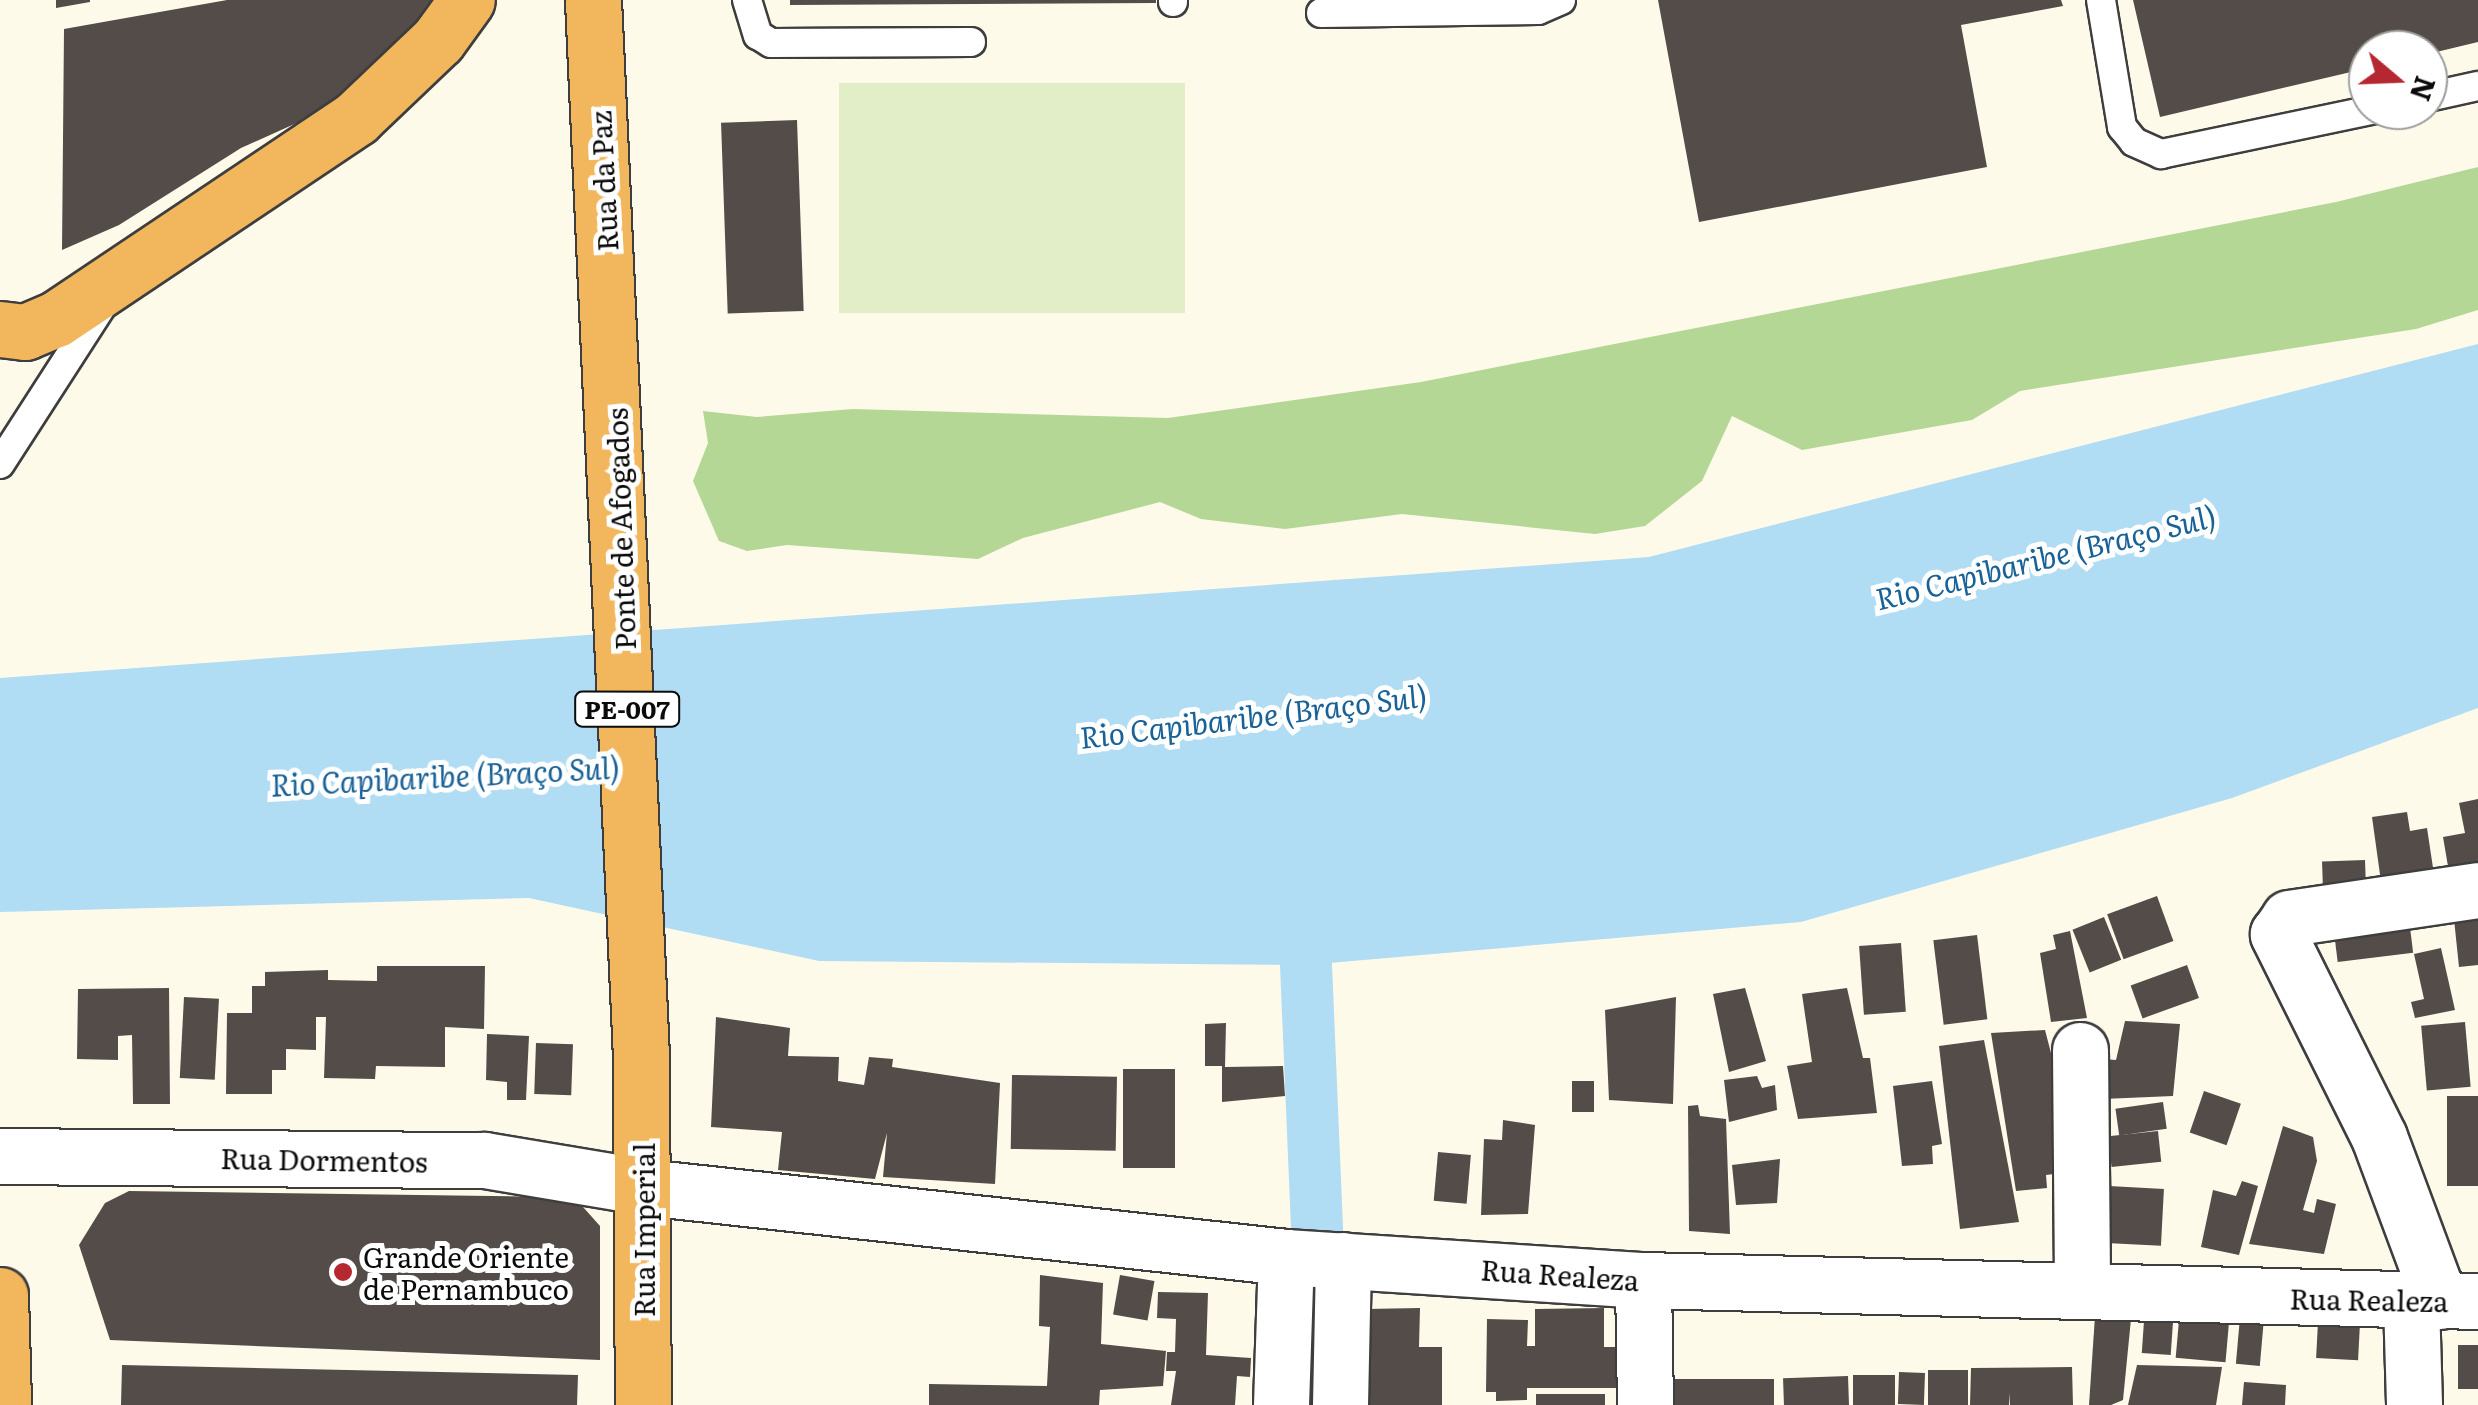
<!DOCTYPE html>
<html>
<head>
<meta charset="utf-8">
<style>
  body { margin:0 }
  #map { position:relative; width:2478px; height:1405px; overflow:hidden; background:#fefaea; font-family:Literata,serif }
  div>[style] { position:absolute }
  .forest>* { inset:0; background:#b4d795 }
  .pitch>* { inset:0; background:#e1eec7; transform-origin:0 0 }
  .water>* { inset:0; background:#b0dcf4 }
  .canal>* { height:52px; margin:-26px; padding:0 26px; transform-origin:26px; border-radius:26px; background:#b0dcf4 }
  .building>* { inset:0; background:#534c48; transform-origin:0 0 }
  .roads { filter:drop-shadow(2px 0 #3e3e3e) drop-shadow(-2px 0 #3e3e3e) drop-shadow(0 2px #3e3e3e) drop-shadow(0 -2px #3e3e3e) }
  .service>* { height:28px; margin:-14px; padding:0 14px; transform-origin:14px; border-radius:14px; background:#fff }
  .minor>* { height:55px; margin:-27.5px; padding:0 27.5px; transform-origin:27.5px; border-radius:27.5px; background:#fff }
  .trunk>* { height:55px; margin:-27.5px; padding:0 27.5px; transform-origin:27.5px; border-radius:27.5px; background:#f2b65d }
  .dots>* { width:28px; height:28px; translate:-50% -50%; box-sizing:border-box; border:5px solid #fff; border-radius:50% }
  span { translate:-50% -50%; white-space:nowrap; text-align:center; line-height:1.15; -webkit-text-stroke:10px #fff; paint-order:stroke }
  .shield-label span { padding:2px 8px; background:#fff; border:2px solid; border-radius:8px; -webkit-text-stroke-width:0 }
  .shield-label { font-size:25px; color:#0b0b0b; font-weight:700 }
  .street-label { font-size:28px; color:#0b0b0b }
  .poi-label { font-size:28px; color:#0b0b0b }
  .left { translate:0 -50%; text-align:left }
  .water-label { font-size:30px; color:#196298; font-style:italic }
  .north { position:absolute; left:2348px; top:30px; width:100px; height:100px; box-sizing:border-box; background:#fff; border:2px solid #9d9d9d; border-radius:50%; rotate:109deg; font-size:28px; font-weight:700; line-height:40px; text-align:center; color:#0b0b0b }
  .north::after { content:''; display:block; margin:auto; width:35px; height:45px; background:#b62831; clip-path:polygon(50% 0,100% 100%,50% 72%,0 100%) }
</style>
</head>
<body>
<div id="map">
  <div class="forest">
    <i style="clip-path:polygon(2478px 167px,2478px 310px,2416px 329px,2020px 391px,1972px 420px,1802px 450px,1732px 416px,1702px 481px,1645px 526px,1595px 534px,1402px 514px,1285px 529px,1201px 519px,1160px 502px,1023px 538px,978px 559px,787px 545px,747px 551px,719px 541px,693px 481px,708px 443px,703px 411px,757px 417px,853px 409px,1168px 418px,1421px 382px,2336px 202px)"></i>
  </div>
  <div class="pitch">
    <i style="left:839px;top:83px;width:346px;height:230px"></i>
  </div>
  <div class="water">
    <i style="clip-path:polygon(2478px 344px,2478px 708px,2232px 798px,1801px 922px,1306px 965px,819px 961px,529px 898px,0 912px,0 678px,1649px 557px)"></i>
  </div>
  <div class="canal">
    <i style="left:1306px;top:965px;width:267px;rotate:87.6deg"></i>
  </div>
  <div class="building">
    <i style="clip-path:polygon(56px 0,90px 0,90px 2px,56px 8px)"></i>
    <i style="clip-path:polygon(227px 0,439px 0,341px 103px,241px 148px,119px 225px,62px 250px,64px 29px)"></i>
    <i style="clip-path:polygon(790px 0,1156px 0,1156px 3px,790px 5px)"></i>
    <i style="clip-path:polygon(1658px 0,2061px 0,2063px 6px,1961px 25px,1987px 167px,1699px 222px)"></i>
    <i style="clip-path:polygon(2133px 0,2478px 0,2478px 42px,2428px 54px,2368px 50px,2368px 68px,2160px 117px)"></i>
    <i style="left:797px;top:120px;width:191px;height:76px;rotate:88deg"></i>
    <i style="clip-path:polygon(2478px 799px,2478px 872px,2450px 878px,2443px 837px,2465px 833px,2459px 803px)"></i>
    <i style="clip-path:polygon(2407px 812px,2410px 831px,2427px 828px,2435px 881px,2382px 889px,2372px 817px)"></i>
    <i style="left:2365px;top:860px;width:30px;height:43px;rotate:88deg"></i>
    <i style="left:2157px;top:896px;width:48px;height:53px;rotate:70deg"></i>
    <i style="left:2408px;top:911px;width:42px;height:76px;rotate:83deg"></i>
    <i style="clip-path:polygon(2478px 916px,2478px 965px,2459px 967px,2454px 919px)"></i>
    <i style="left:2104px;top:917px;width:46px;height:34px;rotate:68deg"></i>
    <i style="clip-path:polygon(2070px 931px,2087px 1018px,2051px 1022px,2040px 953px,2056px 949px,2053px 935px)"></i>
    <i style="left:1977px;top:935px;width:85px;height:44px;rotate:83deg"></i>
    <i style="left:1901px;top:943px;width:69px;height:42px;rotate:86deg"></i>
    <i style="clip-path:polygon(2441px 948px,2455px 1010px,2415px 1018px,2411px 1002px,2424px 999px,2414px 954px)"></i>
    <i style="left:2187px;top:965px;width:35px;height:60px;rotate:70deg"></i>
    <i style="clip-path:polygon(377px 966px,485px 966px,484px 1029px,445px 1027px,445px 1067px,376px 1066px,375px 1079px,324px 1078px,326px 1017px,316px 1017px,316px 1050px,286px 1049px,286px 1070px,272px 1070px,272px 1094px,226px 1094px,227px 1013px,252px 1013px,252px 986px,265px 986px,265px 972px,328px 970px,328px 980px,377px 981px)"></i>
    <i style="clip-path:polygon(169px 988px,170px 1104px,133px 1104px,132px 1035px,118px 1036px,118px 1060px,77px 1059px,78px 989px)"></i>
    <i style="clip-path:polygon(1745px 988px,1766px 1061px,1729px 1072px,1713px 994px)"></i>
    <i style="clip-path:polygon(1847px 988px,1863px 1058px,1870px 1058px,1877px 1113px,1798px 1119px,1787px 1066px,1812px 1062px,1802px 994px)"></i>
    <i style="left:184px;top:997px;width:35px;height:81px;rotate:3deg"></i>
    <i style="clip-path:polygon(1676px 997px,1673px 1104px,1609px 1100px,1605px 1010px)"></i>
    <i style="clip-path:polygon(716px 1017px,790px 1028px,788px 1056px,839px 1057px,838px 1081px,864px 1085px,869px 1057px,893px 1059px,892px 1067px,1000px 1083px,995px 1184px,883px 1177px,887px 1133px,875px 1179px,778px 1170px,782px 1132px,711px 1127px)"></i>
    <i style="clip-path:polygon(2125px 1021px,2180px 1024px,2173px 1096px,2103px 1099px,2103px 1059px,2116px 1060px)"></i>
    <i style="left:2465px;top:1022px;width:65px;height:44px;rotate:85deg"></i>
    <i style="clip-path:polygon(1226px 1023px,1225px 1067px,1283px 1066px,1285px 1096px,1222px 1102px,1222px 1066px,1205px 1066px,1205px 1024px)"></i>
    <i style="clip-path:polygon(2045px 1030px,2051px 1053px,2056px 1051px,2062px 1173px,2046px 1175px,2047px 1188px,2016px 1191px,1991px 1033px)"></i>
    <i style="clip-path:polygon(487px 1034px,529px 1036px,526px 1100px,507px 1100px,507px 1082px,486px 1080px)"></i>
    <i style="clip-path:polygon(1984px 1040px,2019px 1222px,1960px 1229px,1939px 1046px)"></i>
    <i style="left:536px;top:1043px;width:37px;height:51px;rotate:2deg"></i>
    <i style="left:1175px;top:1069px;width:99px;height:52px;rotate:90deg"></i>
    <i style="left:1012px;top:1075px;width:105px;height:74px;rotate:1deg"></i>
    <i style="clip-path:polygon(1757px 1076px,1762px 1088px,1775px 1085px,1777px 1110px,1729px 1122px,1724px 1080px)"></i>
    <i style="left:1594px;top:1081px;width:31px;height:22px;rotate:90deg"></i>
    <i style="clip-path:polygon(1932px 1081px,1942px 1144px,1932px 1146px,1933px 1164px,1902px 1166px,1893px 1086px)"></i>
    <i style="left:2204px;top:1091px;width:39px;height:44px;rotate:19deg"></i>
    <i style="left:2478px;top:1096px;width:90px;height:31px;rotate:90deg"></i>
    <i style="left:2163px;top:1102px;width:27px;height:48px;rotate:82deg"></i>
    <i style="clip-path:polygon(1698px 1105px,1700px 1116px,1726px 1119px,1730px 1234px,1689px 1231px,1688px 1106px)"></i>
    <i style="clip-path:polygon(1503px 1120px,1535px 1125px,1528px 1214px,1481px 1215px,1484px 1139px,1502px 1140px)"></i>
    <i style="clip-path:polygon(2283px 1126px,2313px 1137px,2317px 1161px,2303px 1210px,2314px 1213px,2317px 1199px,2336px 1204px,2324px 1254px,2249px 1244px)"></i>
    <i style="left:2158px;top:1131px;width:31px;height:50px;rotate:84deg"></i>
    <i style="left:1438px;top:1152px;width:33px;height:49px;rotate:5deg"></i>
    <i style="clip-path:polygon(1780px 1159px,1777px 1203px,1736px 1205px,1732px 1165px)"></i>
    <i style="clip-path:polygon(2242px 1181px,2258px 1186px,2239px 1255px,2201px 1247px,2213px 1190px,2236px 1196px)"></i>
    <i style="left:2109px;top:1186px;width:55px;height:57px;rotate:3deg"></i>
    <i style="clip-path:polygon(129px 1191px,556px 1197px,583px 1207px,600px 1226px,600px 1360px,110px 1340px,79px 1245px,105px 1203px)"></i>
    <i style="clip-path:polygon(1040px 1275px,1103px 1283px,1101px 1344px,1166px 1351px,1163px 1386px,1100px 1390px,1099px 1405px,929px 1405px,929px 1384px,1047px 1386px,1050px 1327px,1039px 1326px)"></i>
    <i style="left:1120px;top:1275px;width:35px;height:40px;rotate:10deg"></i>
    <i style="clip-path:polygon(1158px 1292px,1208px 1293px,1206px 1355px,1251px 1358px,1250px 1377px,1237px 1376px,1235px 1405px,1171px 1405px,1176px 1371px,1166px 1371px,1167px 1352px,1175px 1352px,1176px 1319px,1157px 1318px)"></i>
    <i style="clip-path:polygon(1420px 1308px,1419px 1347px,1442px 1347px,1442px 1405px,1353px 1405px,1366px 1309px)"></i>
    <i style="clip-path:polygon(1604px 1308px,1604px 1347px,1618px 1347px,1618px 1388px,1527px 1388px,1527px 1400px,1496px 1401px,1496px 1392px,1486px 1392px,1487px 1319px,1528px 1320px,1527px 1346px,1535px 1346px,1535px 1309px)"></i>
    <i style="clip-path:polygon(2095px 1316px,2131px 1319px,2123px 1400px,2111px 1405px,2089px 1405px)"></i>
    <i style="left:2240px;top:1317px;width:24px;height:47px;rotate:5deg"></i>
    <i style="left:2179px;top:1320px;width:50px;height:38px;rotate:5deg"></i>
    <i style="left:2144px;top:1321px;width:29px;height:32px;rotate:4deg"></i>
    <i style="left:2318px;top:1322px;width:42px;height:36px;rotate:3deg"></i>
    <i style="left:2458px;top:1345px;width:20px;height:44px"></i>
    <i style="clip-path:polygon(122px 1365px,578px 1375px,577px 1405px,121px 1405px)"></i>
    <i style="clip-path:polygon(2137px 1365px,2222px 1367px,2216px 1405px,2128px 1405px)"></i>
    <i style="clip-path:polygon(2072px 1367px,2073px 1405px,2010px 1405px,2010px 1393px,2009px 1405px,1970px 1405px,1971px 1368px)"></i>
    <i style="left:1928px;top:1370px;width:40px;height:35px"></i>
    <i style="left:1925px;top:1373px;width:32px;height:26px;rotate:92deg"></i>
    <i style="left:1853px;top:1375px;width:42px;height:30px"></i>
    <i style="left:1848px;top:1376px;width:29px;height:65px;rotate:88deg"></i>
    <i style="left:1774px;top:1379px;width:26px;height:114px;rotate:90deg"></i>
    <i style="clip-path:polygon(2244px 1382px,2286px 1385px,2285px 1405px,2242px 1405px)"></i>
    <i style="left:1536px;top:1394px;width:69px;height:11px"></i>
  </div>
  <div class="roads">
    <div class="service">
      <i style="left:747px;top:0;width:37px;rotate:73deg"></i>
      <i style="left:758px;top:35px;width:15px;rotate:32deg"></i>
      <i style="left:771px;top:43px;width:200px;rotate:-0.3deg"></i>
      <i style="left:2101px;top:0;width:129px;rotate:80.6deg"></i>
      <i style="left:2122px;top:127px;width:19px;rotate:51deg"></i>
      <i style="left:2134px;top:142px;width:30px;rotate:24deg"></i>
      <i style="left:2161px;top:154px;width:215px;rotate:-11.8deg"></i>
      <i style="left:1173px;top:2px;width:2px;rotate:-90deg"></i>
      <i style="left:1321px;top:13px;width:217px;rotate:-0.8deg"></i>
      <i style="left:1538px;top:10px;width:25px;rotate:-23deg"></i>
      <i style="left:2428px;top:97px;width:51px;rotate:-12.4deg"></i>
      <i style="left:0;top:464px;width:188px;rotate:-57.2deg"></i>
    </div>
    <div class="minor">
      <i style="left:2080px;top:1050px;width:240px;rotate:89.5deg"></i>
      <i style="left:0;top:1156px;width:484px;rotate:0.5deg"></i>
      <i style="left:484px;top:1160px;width:163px;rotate:9.5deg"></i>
      <i style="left:645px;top:1187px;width:645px;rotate:6.23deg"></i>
      <i style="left:1286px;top:1257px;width:358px;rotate:3.7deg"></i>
      <i style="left:1643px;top:1280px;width:835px;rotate:1.44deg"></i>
      <i style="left:1643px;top:1280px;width:125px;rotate:89.1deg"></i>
      <i style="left:2440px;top:1301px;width:175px;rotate:-110.4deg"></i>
      <i style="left:2379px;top:1137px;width:227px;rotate:-116.5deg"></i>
      <i style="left:2278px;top:934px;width:19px;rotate:-55deg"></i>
      <i style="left:2289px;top:918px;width:191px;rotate:-8.4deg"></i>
      <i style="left:2411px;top:1302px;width:103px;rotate:88.3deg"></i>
      <i style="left:1281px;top:1405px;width:148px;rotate:-88.1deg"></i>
      <i style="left:1340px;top:1405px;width:145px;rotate:-88.8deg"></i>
    </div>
    <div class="trunk">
      <i style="left:593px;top:0;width:1057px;rotate:87.4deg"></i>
      <i style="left:641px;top:1056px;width:349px;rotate:89.7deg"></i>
      <i style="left:0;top:329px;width:25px;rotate:7deg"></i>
      <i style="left:25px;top:332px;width:34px;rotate:-23deg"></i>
      <i style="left:56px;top:319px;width:361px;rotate:-33.8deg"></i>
      <i style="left:356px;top:118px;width:113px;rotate:-43.6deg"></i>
      <i style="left:438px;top:40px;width:49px;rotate:-54.1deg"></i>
      <i style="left:0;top:1295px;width:110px;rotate:88.4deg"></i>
    </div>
  </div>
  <div class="dots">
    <i style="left:343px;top:1272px;background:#b62831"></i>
  </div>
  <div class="shield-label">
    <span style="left:627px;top:709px">PE-007</span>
  </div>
  <div class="street-label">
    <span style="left:603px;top:181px;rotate:-93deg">Rua da Paz</span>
    <span style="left:620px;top:529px;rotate:-92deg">Ponte de Afogados</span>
    <span style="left:324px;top:1159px;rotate:1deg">Rua Dormentos</span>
    <span style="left:643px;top:1230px;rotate:-90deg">Rua Imperial</span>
    <span style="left:1560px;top:1274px;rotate:4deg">Rua Realeza</span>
    <span style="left:2369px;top:1299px;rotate:1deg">Rua Realeza</span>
  </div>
  <div class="poi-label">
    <span class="left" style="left:363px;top:1272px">Grande Oriente<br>de Pernambuco</span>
  </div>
  <div class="water-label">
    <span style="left:2045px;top:556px;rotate:-14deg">Rio Capibaribe (Braço Sul)</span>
    <span style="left:1253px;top:715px;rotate:-7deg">Rio Capibaribe (Braço Sul)</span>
    <span style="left:445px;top:775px;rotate:-3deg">Rio Capibaribe (Braço Sul)</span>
  </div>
  <div class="north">N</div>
</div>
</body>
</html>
